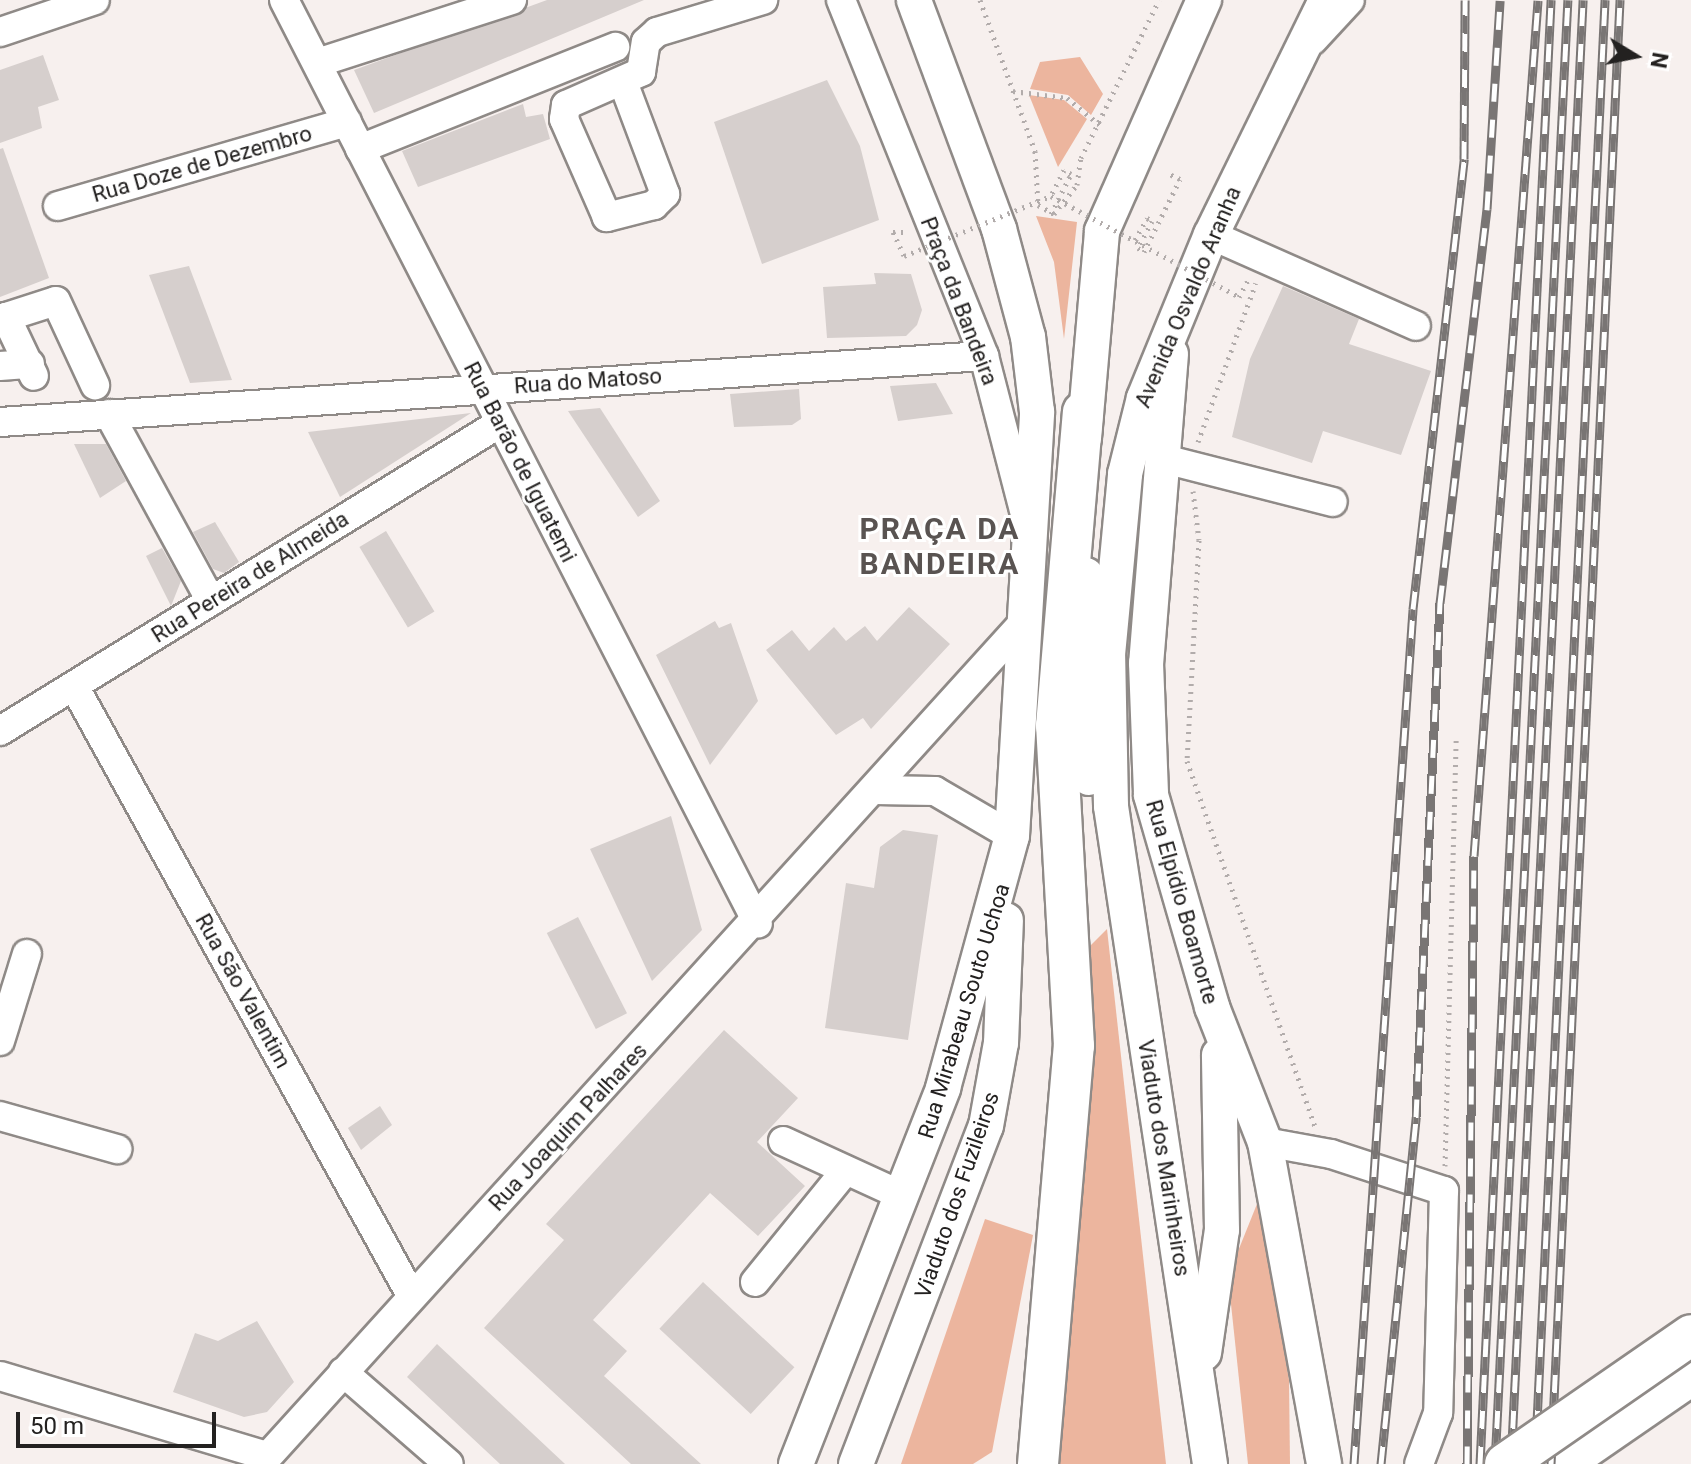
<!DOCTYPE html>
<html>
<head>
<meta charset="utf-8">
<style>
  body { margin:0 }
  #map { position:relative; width:1691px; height:1464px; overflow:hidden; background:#f7f0ee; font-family:Roboto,sans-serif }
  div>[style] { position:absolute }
  .green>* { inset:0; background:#ecb59e }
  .building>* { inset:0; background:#d6cfcd; transform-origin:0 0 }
  .path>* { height:5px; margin-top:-2.5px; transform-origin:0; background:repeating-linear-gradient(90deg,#b2acab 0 2px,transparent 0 8px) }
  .roads { filter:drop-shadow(2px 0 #8f8a87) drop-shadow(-2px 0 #8f8a87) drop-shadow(0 2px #8f8a87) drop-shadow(0 -2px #8f8a87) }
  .minor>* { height:28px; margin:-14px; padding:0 14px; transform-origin:14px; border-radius:14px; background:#fff }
  .major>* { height:34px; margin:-17px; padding:0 17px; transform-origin:17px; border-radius:17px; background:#fff }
  .highway>* { height:40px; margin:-20px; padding:0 20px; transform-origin:20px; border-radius:20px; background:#fff }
  .rail>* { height:9px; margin-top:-4.5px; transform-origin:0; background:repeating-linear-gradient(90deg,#fff 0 18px,#797574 0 36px); box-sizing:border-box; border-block:2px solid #797574 }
  .path-bridge>* { height:5px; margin-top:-2.5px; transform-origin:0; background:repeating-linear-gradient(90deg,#b2acab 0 2px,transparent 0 8px) }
  .bridges { filter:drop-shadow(2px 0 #8f8a87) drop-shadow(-2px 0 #8f8a87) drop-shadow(0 2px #8f8a87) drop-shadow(0 -2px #8f8a87) }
  .highway-bridge>* { height:40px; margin:-20px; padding:0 20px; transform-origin:20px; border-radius:20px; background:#fff }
  span { translate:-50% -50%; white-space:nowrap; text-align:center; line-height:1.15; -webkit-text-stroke:6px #fff; paint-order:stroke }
  .street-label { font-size:22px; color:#232120 }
  .district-label { font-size:30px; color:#595351; font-weight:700; letter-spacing:2px }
  .north { position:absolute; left:1595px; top:16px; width:80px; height:80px; -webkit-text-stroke:6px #fff; paint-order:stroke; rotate:100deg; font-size:22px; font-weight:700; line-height:32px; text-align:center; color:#232120 }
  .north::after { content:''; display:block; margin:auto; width:28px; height:36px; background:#232120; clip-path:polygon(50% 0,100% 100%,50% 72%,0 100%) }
  .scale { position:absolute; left:16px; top:1412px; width:200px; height:36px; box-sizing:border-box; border:4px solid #232120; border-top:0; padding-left:10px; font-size:24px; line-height:28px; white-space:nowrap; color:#232120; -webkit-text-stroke:6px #fff; paint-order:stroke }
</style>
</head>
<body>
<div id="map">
  <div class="green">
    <i style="clip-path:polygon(1080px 57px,1103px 94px,1091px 115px,1068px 95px,1030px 89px,1040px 62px)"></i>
    <i style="clip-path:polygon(1029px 95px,1064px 100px,1087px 119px,1058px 167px)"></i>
    <i style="clip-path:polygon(1036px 216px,1077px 222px,1064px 339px,1054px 262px)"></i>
    <i style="clip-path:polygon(1107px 929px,1166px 1464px,1059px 1464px,1090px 946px)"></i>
    <i style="clip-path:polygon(1259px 1199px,1289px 1380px,1290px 1464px,1248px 1464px,1228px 1276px)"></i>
    <i style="clip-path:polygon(985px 1219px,1033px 1235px,992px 1452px,973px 1464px,901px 1464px)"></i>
  </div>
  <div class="building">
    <i style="clip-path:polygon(547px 0,644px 0,374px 113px,354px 70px)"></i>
    <i style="clip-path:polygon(43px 55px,59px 100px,38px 107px,42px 128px,0 143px,0 70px)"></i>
    <i style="clip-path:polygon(827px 80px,860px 146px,879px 220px,762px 264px,714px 122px)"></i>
    <i style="clip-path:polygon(523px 104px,526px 117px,543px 114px,550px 139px,418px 187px,402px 151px)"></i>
    <i style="clip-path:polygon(3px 148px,49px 278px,0 297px,0 149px)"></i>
    <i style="clip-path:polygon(189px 266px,232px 380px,190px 383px,149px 275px)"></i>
    <i style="clip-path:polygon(874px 273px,911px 274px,922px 310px,917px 325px,906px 336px,827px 338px,823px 287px,876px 284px)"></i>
    <i style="clip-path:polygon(1283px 286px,1359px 319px,1349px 344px,1431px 371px,1401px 455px,1323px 431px,1312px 463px,1232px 437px,1250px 359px)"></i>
    <i style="clip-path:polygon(936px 383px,953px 414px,898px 421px,890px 386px)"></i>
    <i style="clip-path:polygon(799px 389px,801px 419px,792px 425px,734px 427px,730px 394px)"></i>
    <i style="clip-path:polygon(600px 408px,660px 501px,638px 517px,568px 411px)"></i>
    <i style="clip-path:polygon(471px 413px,340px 497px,308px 432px)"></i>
    <i style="clip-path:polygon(74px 444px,106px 444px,126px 481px,100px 498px)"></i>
    <i style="clip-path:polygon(215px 522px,239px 562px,224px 573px,213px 569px,193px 532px)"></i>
    <i style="left:386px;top:531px;width:94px;height:31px;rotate:59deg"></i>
    <i style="clip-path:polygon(162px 548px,181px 581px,171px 606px,146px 556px)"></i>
    <i style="clip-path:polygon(909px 607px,950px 644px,871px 729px,863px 718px,836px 735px,766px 650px,792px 630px,809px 651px,834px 627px,846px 641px,865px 626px,877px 641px)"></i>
    <i style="clip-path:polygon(715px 621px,719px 628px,731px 623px,758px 701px,710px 765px,656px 655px)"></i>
    <i style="clip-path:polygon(671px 816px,702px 930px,652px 981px,590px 849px)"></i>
    <i style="clip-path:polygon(903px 830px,938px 835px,908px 1040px,825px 1028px,846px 883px,874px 888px,880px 847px)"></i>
    <i style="left:578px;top:917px;width:108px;height:35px;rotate:63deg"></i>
    <i style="clip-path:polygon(724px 1030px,798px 1098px,757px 1142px,805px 1186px,758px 1236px,710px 1193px,593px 1320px,627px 1351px,604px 1376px,701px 1464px,631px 1464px,484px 1328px,564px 1240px,546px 1224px)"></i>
    <i style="clip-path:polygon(380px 1106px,392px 1125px,361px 1150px,348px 1128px)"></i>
    <i style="left:703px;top:1282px;width:125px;height:64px;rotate:43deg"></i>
    <i style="clip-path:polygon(257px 1321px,294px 1382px,267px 1412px,244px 1417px,173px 1392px,195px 1333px,218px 1341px)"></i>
    <i style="clip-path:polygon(437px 1344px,565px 1464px,500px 1464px,407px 1377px)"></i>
  </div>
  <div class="path">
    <i style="left:980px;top:0;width:161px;rotate:70deg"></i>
    <i style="left:1035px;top:151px;width:54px;rotate:86.8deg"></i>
    <i style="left:1038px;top:205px;width:18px;rotate:29deg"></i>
    <i style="left:1054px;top:214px;width:37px;rotate:-52deg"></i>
    <i style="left:1077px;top:185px;width:27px;rotate:-82deg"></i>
    <i style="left:1081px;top:158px;width:176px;rotate:-63.7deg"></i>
    <i style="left:1013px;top:91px;width:54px;rotate:7.4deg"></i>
    <i style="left:1067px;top:98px;width:43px;rotate:39.3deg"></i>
    <i style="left:1051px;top:214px;width:45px;rotate:-63.4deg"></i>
    <i style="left:1071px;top:174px;width:8px;rotate:-150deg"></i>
    <i style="left:1064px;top:170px;width:29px;rotate:117deg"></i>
    <i style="left:903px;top:232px;width:10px;rotate:180deg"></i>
    <i style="left:893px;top:232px;width:26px;rotate:65deg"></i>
    <i style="left:1135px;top:240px;width:25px;rotate:-61deg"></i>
    <i style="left:1147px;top:218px;width:6px;rotate:31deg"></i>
    <i style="left:1152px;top:221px;width:30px;rotate:117deg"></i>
    <i style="left:1138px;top:248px;width:7px;rotate:34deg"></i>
    <i style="left:1144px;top:252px;width:81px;rotate:-63.7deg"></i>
    <i style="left:1180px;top:179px;width:14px;rotate:-155deg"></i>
    <i style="left:1239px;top:297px;width:19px;rotate:-62deg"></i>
    <i style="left:1198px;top:442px;width:169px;rotate:-70deg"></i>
    <i style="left:1193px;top:491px;width:49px;rotate:83deg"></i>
    <i style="left:1199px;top:540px;width:221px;rotate:93.1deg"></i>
    <i style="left:1187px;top:761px;width:387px;rotate:70.7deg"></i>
    <i style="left:1445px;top:1166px;width:429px;rotate:-88.5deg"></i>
  </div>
  <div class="roads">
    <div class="minor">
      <i style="left:284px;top:0;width:1038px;rotate:62.84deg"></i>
      <i style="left:841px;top:0;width:384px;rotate:68.1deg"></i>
      <i style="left:984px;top:356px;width:163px;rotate:75.5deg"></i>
      <i style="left:0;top:32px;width:100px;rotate:-18.6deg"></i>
      <i style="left:1313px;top:40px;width:54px;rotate:-47.2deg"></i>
      <i style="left:317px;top:63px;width:205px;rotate:-17.9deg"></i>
      <i style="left:623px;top:82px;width:120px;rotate:69.4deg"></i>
      <i style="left:665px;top:194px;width:16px;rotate:135deg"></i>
      <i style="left:654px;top:205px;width:49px;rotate:165.7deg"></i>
      <i style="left:607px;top:217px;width:107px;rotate:-113.7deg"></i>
      <i style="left:564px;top:119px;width:14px;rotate:-82deg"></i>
      <i style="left:566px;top:105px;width:82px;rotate:-23.7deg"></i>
      <i style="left:641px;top:72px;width:30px;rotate:-81deg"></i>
      <i style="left:646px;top:42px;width:15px;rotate:-42deg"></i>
      <i style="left:657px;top:32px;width:111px;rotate:-16.8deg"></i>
      <i style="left:360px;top:149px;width:275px;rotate:-21.8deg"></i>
      <i style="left:58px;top:206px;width:301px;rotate:-16.2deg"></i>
      <i style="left:1211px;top:235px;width:224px;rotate:23.9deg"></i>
      <i style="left:6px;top:317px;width:52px;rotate:-17.7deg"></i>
      <i style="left:56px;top:301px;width:93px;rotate:65.1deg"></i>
      <i style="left:0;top:320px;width:7px;rotate:-27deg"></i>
      <i style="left:6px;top:317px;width:65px;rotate:64.6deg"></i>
      <i style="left:0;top:366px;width:30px;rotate:-4deg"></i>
      <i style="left:109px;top:414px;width:213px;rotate:61.4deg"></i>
      <i style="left:0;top:422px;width:986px;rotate:-3.84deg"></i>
      <i style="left:1164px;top:459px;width:174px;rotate:14.3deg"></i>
      <i style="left:74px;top:686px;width:696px;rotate:61.04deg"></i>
      <i style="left:0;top:731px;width:587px;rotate:-31.63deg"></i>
      <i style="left:875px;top:790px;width:60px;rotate:1deg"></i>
      <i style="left:935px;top:791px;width:89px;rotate:30.3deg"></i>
      <i style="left:0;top:1041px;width:91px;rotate:-72.8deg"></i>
      <i style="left:0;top:1116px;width:122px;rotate:15.8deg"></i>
      <i style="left:783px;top:1141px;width:132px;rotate:24.6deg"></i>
      <i style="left:1265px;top:1142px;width:67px;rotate:10.3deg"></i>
      <i style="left:1331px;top:1154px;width:119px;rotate:18.1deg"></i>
      <i style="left:1444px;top:1191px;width:222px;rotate:91.5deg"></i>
      <i style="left:1438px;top:1413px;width:54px;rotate:110.4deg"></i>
      <i style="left:755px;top:1282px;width:144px;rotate:-50.9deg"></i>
      <i style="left:343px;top:1372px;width:140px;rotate:41deg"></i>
      <i style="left:0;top:1376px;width:279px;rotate:16.7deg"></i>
      <i style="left:261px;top:1464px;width:1135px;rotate:-47.82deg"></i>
    </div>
    <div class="major">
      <i style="left:1171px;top:354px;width:310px;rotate:94.6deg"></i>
      <i style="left:1146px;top:663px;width:132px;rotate:87.8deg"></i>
      <i style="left:1151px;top:795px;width:221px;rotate:73.9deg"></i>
      <i style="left:1212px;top:1007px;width:145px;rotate:68.6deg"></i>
      <i style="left:1265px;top:1142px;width:327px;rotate:79.6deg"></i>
      <i style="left:1084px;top:438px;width:208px;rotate:-85deg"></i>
      <i style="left:1102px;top:231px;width:253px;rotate:-66.2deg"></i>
      <i style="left:1086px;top:575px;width:203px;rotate:89.2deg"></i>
      <i style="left:1204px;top:1353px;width:124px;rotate:-81.7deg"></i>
      <i style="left:1222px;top:1230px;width:175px;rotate:-91deg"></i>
      <i style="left:796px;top:1464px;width:404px;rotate:-68.6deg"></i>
      <i style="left:943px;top:1088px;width:261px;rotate:-74.7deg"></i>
      <i style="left:1012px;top:836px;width:425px;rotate:-86.6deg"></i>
      <i style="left:1037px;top:412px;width:76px;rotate:-96.8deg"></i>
      <i style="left:1028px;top:337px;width:112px;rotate:-105deg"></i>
      <i style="left:999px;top:229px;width:244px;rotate:-110.4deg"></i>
      <i style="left:856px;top:1464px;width:362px;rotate:-69deg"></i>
      <i style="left:986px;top:1126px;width:84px;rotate:-79.8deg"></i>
      <i style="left:1001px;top:1043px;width:123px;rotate:-87.7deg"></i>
      <i style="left:1210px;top:1464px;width:665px;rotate:-98.56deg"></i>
      <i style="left:1111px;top:806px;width:151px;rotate:-91.1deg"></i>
      <i style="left:1108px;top:655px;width:182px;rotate:-84.6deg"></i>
      <i style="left:1125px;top:474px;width:78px;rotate:-76deg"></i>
      <i style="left:1144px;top:398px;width:176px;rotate:-67.7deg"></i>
      <i style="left:1211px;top:235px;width:262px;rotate:-63.9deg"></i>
    </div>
    <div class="highway">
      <i style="left:1038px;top:1464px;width:420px;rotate:-85.1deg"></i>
      <i style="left:1074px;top:1046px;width:321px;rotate:-93.2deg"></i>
      <i style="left:1056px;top:726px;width:315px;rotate:-85.1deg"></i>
      <i style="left:1562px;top:1464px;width:157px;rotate:-34.6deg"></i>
    </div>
  </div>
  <div class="rail">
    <i style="left:1354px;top:1464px;width:857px;rotate:-86.05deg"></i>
    <i style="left:1413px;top:609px;width:453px;rotate:-83.5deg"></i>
    <i style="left:1464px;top:159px;width:159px;rotate:-89.6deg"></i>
    <i style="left:1381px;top:1464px;width:349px;rotate:-84.2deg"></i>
    <i style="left:1416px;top:1117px;width:515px;rotate:-87.33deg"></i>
    <i style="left:1440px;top:603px;width:397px;rotate:-83.2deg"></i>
    <i style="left:1487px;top:209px;width:209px;rotate:-86.4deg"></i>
    <i style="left:1467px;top:1464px;width:608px;rotate:-89.34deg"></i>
    <i style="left:1474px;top:856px;width:858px;rotate:-85.72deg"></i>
    <i style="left:1480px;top:1464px;width:1466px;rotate:-87.22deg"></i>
    <i style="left:1495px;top:1464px;width:1466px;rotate:-87.15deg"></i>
    <i style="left:1511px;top:1464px;width:1466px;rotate:-87.18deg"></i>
    <i style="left:1535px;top:1464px;width:1466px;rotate:-87.26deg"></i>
    <i style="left:1551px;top:1464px;width:1466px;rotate:-87.3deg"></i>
  </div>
  <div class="path-bridge">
    <i style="left:904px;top:256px;width:159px;rotate:-22.2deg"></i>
    <i style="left:1051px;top:196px;width:213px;rotate:28.2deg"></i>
  </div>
  <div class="bridges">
    <div class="highway-bridge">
      <i style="left:1505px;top:1464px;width:226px;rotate:-34.7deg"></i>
    </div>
  </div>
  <div class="street-label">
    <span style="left:202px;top:164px;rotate:-16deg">Rua Doze de Dezembro</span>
    <span style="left:1188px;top:297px;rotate:-67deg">Avenida Osvaldo Aranha</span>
    <span style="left:959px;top:301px;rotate:69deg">Praça da Bandeira</span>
    <span style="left:588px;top:381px;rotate:-4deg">Rua do Matoso</span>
    <span style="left:520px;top:462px;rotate:63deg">Rua Barão de Iguatemi</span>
    <span style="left:250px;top:577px;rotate:-32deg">Rua Pereira de Almeida</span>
    <span style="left:1182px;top:902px;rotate:74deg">Rua Elpídio Boamorte</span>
    <span style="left:243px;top:991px;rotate:61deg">Rua São Valentim</span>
    <span style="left:964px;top:1011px;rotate:-73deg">Rua Mirabeau Souto Uchoa</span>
    <span style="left:568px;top:1127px;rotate:-47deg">Rua Joaquim Palhares</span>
    <span style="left:1164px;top:1158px;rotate:81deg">Viaduto dos Marinheiros</span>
    <span style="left:957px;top:1195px;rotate:-71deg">Viaduto dos Fuzileiros</span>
  </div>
  <div class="district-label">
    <span style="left:940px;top:546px">PRAÇA DA<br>BANDEIRA</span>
  </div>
  <div class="north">N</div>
  <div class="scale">50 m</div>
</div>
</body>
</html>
